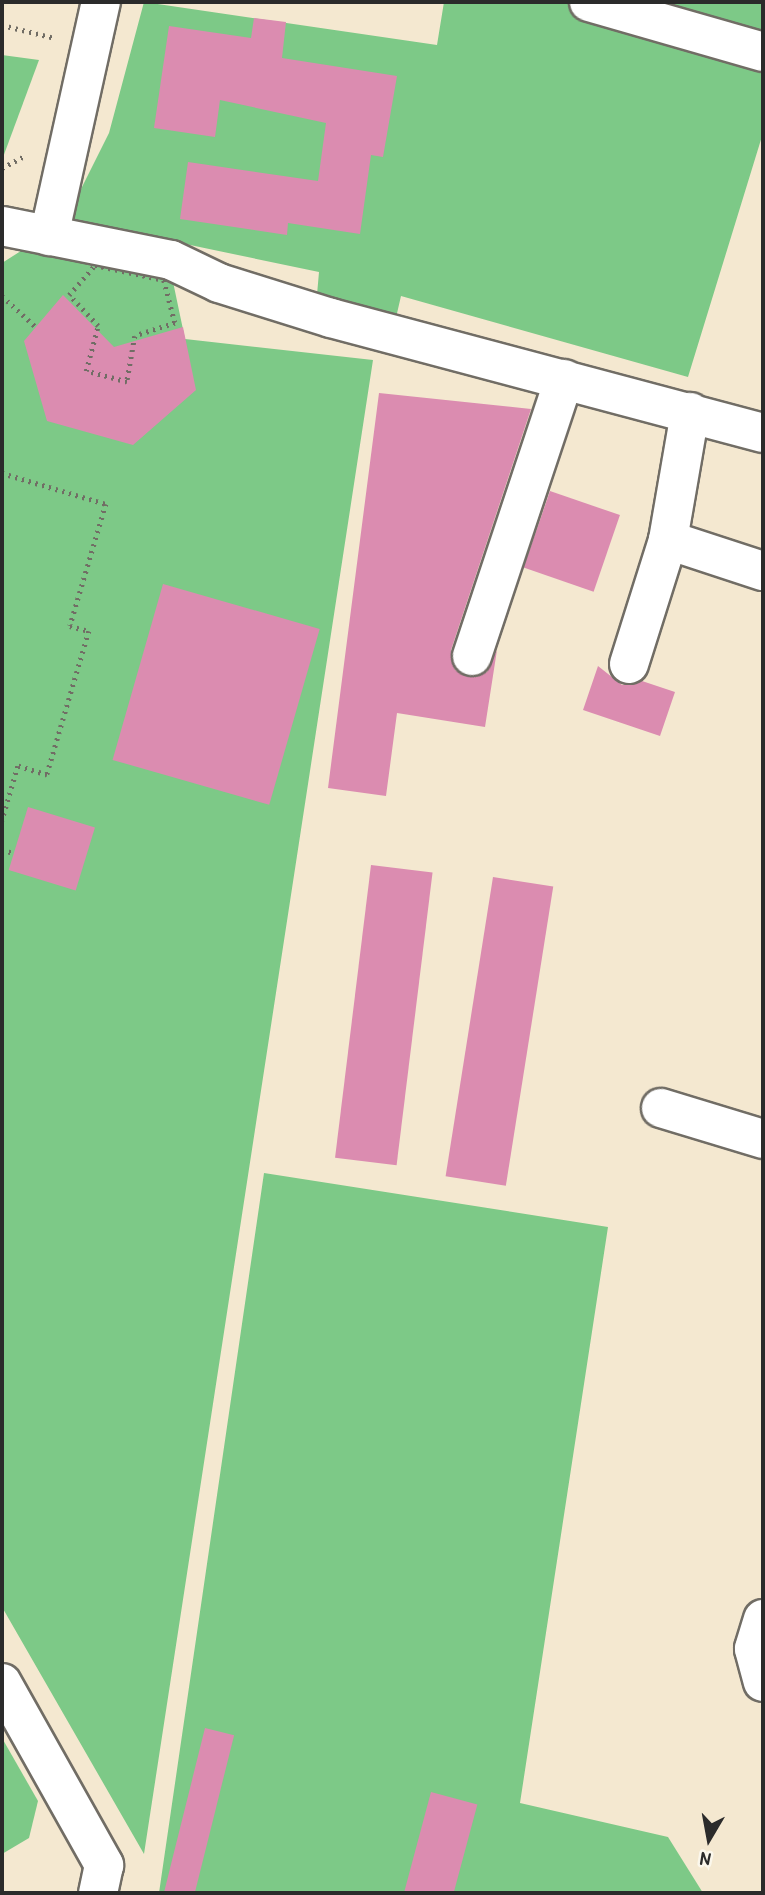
<!DOCTYPE html>
<html>
<head>
<meta charset="utf-8">
<style>
  body { margin:0 }
  #map { position:relative; width:765px; height:1895px; overflow:hidden; background:#f4e8d0; font-family:"Patrick Hand",sans-serif }
  div>[style] { position:absolute }
  .green>* { inset:0; background:#7dc987 }
  .building>* { inset:0; background:#db8cb0; transform-origin:0 0 }
  .path>* { height:4.5px; margin-top:-2.25px; transform-origin:0; background:repeating-linear-gradient(90deg,#716d65 0 2px,transparent 0 7px) }
  .roads { filter:drop-shadow(2px 0 #716d65) drop-shadow(-2px 0 #716d65) drop-shadow(0 2px #716d65) drop-shadow(0 -2px #716d65) }
  .minor>* { height:38px; margin:-19px; padding:0 19px; transform-origin:19px; border-radius:19px; background:#fff }
  span { translate:-50% -50%; white-space:nowrap; text-align:center; line-height:1.15; -webkit-text-stroke:5px #fbf7ec; paint-order:stroke }
  .frame { position:absolute; inset:0; border:4px solid #2b2b2b; pointer-events:none }
  .north { position:absolute; left:674px; top:1804px; width:70px; height:70px; -webkit-text-stroke:5px #fbf7ec; paint-order:stroke; rotate:190deg; font-size:19px; font-weight:700; line-height:28px; text-align:center; color:#2b2b2b }
  .north::after { content:''; display:block; margin:auto; width:24px; height:32px; background:#2b2b2b; clip-path:polygon(50% 0,100% 100%,50% 72%,0 100%) }
</style>
</head>
<body>
<div id="map">
  <div class="green">
    <i style="clip-path:polygon(144px 2px,437px 45px,444px 2px,763px 2px,763px 133px,688px 377px,401px 296px,395px 322px,316px 306px,319px 272px,66px 219px,109px 133px)"></i>
    <i style="clip-path:polygon(2px 55px,39px 60px,2px 160px)"></i>
    <i style="clip-path:polygon(24px 249px,172px 277px,185px 339px,373px 360px,144px 1854px,2px 1607px,2px 263px)"></i>
    <i style="clip-path:polygon(264px 1173px,608px 1227px,520px 1803px,668px 1837px,703px 1893px,159px 1893px)"></i>
    <i style="clip-path:polygon(2px 1738px,38px 1801px,29px 1838px,2px 1854px)"></i>
  </div>
  <div class="building">
    <i style="clip-path:polygon(254px 18px,286px 22px,282px 58px,397px 76px,383px 157px,371px 155px,360px 234px,288px 223px,287px 235px,180px 219px,188px 162px,318px 181px,326px 123px,220px 100px,215px 137px,154px 128px,169px 26px,251px 38px)"></i>
    <i style="clip-path:polygon(63px 295px,114px 347px,183px 327px,196px 390px,133px 445px,47px 421px,24px 341px)"></i>
    <i style="clip-path:polygon(379px 393px,531px 409px,451px 650px,455px 670px,476px 677px,487px 672px,497px 650px,485px 727px,397px 713px,386px 796px,328px 788px)"></i>
    <i style="left:550px;top:491px;width:74px;height:81px;rotate:19deg"></i>
    <i style="left:163px;top:584px;width:163px;height:183px;rotate:16deg"></i>
    <i style="clip-path:polygon(598px 666px,622px 685px,642px 681px,675px 692px,660px 736px,583px 710px)"></i>
    <i style="left:28px;top:807px;width:70px;height:66px;rotate:17deg"></i>
    <i style="left:371px;top:865px;width:62px;height:295px;rotate:7deg"></i>
    <i style="left:493px;top:877px;width:61px;height:303px;rotate:9deg"></i>
    <i style="left:205px;top:1728px;width:30px;height:170px;rotate:14deg"></i>
    <i style="left:431px;top:1792px;width:48px;height:104px;rotate:15deg"></i>
  </div>
  <div class="path">
    <i style="left:2px;top:25px;width:55px;rotate:13.8deg"></i>
    <i style="left:2px;top:168px;width:27px;rotate:-28deg"></i>
    <i style="left:95px;top:265px;width:71px;rotate:12.3deg"></i>
    <i style="left:164px;top:280px;width:44px;rotate:75.7deg"></i>
    <i style="left:175px;top:323px;width:42px;rotate:162deg"></i>
    <i style="left:135px;top:336px;width:47px;rotate:99.9deg"></i>
    <i style="left:127px;top:382px;width:42px;rotate:-165deg"></i>
    <i style="left:86px;top:371px;width:47px;rotate:-75.1deg"></i>
    <i style="left:98px;top:326px;width:42px;rotate:-133.1deg"></i>
    <i style="left:69px;top:295px;width:40px;rotate:-49deg"></i>
    <i style="left:2px;top:296px;width:46px;rotate:42.4deg"></i>
    <i style="left:2px;top:473px;width:109px;rotate:16.6deg"></i>
    <i style="left:106px;top:504px;width:127px;rotate:106.4deg"></i>
    <i style="left:70px;top:626px;width:20px;rotate:15deg"></i>
    <i style="left:89px;top:631px;width:150px;rotate:106.3deg"></i>
    <i style="left:47px;top:775px;width:30px;rotate:-163deg"></i>
    <i style="left:18px;top:766px;width:57px;rotate:106.2deg"></i>
    <i style="left:2px;top:850px;width:12px;rotate:14deg"></i>
  </div>
  <div class="roads">
    <div class="minor">
      <i style="left:589px;top:2px;width:181px;rotate:16deg"></i>
      <i style="left:2px;top:226px;width:172px;rotate:11.4deg"></i>
      <i style="left:171px;top:260px;width:53px;rotate:25.6deg"></i>
      <i style="left:219px;top:283px;width:117px;rotate:17.4deg"></i>
      <i style="left:331px;top:318px;width:447px;rotate:14.9deg"></i>
      <i style="left:49px;top:236px;width:240px;rotate:-77.5deg"></i>
      <i style="left:668px;top:540px;width:100px;rotate:18.1deg"></i>
      <i style="left:472px;top:656px;width:292px;rotate:-71.6deg"></i>
      <i style="left:629px;top:664px;width:130px;rotate:-72.5deg"></i>
      <i style="left:668px;top:540px;width:130px;rotate:-80.2deg"></i>
      <i style="left:661px;top:1108px;width:107px;rotate:16.9deg"></i>
      <i style="left:763px;top:1619px;width:31px;rotate:107deg"></i>
      <i style="left:754px;top:1649px;width:34px;rotate:75deg"></i>
      <i style="left:2px;top:1683px;width:209px;rotate:60.7deg"></i>
      <i style="left:104px;top:1865px;width:29px;rotate:102deg"></i>
    </div>
  </div>
  <div class="frame"></div>
  <div class="north">N</div>
</div>
</body>
</html>
